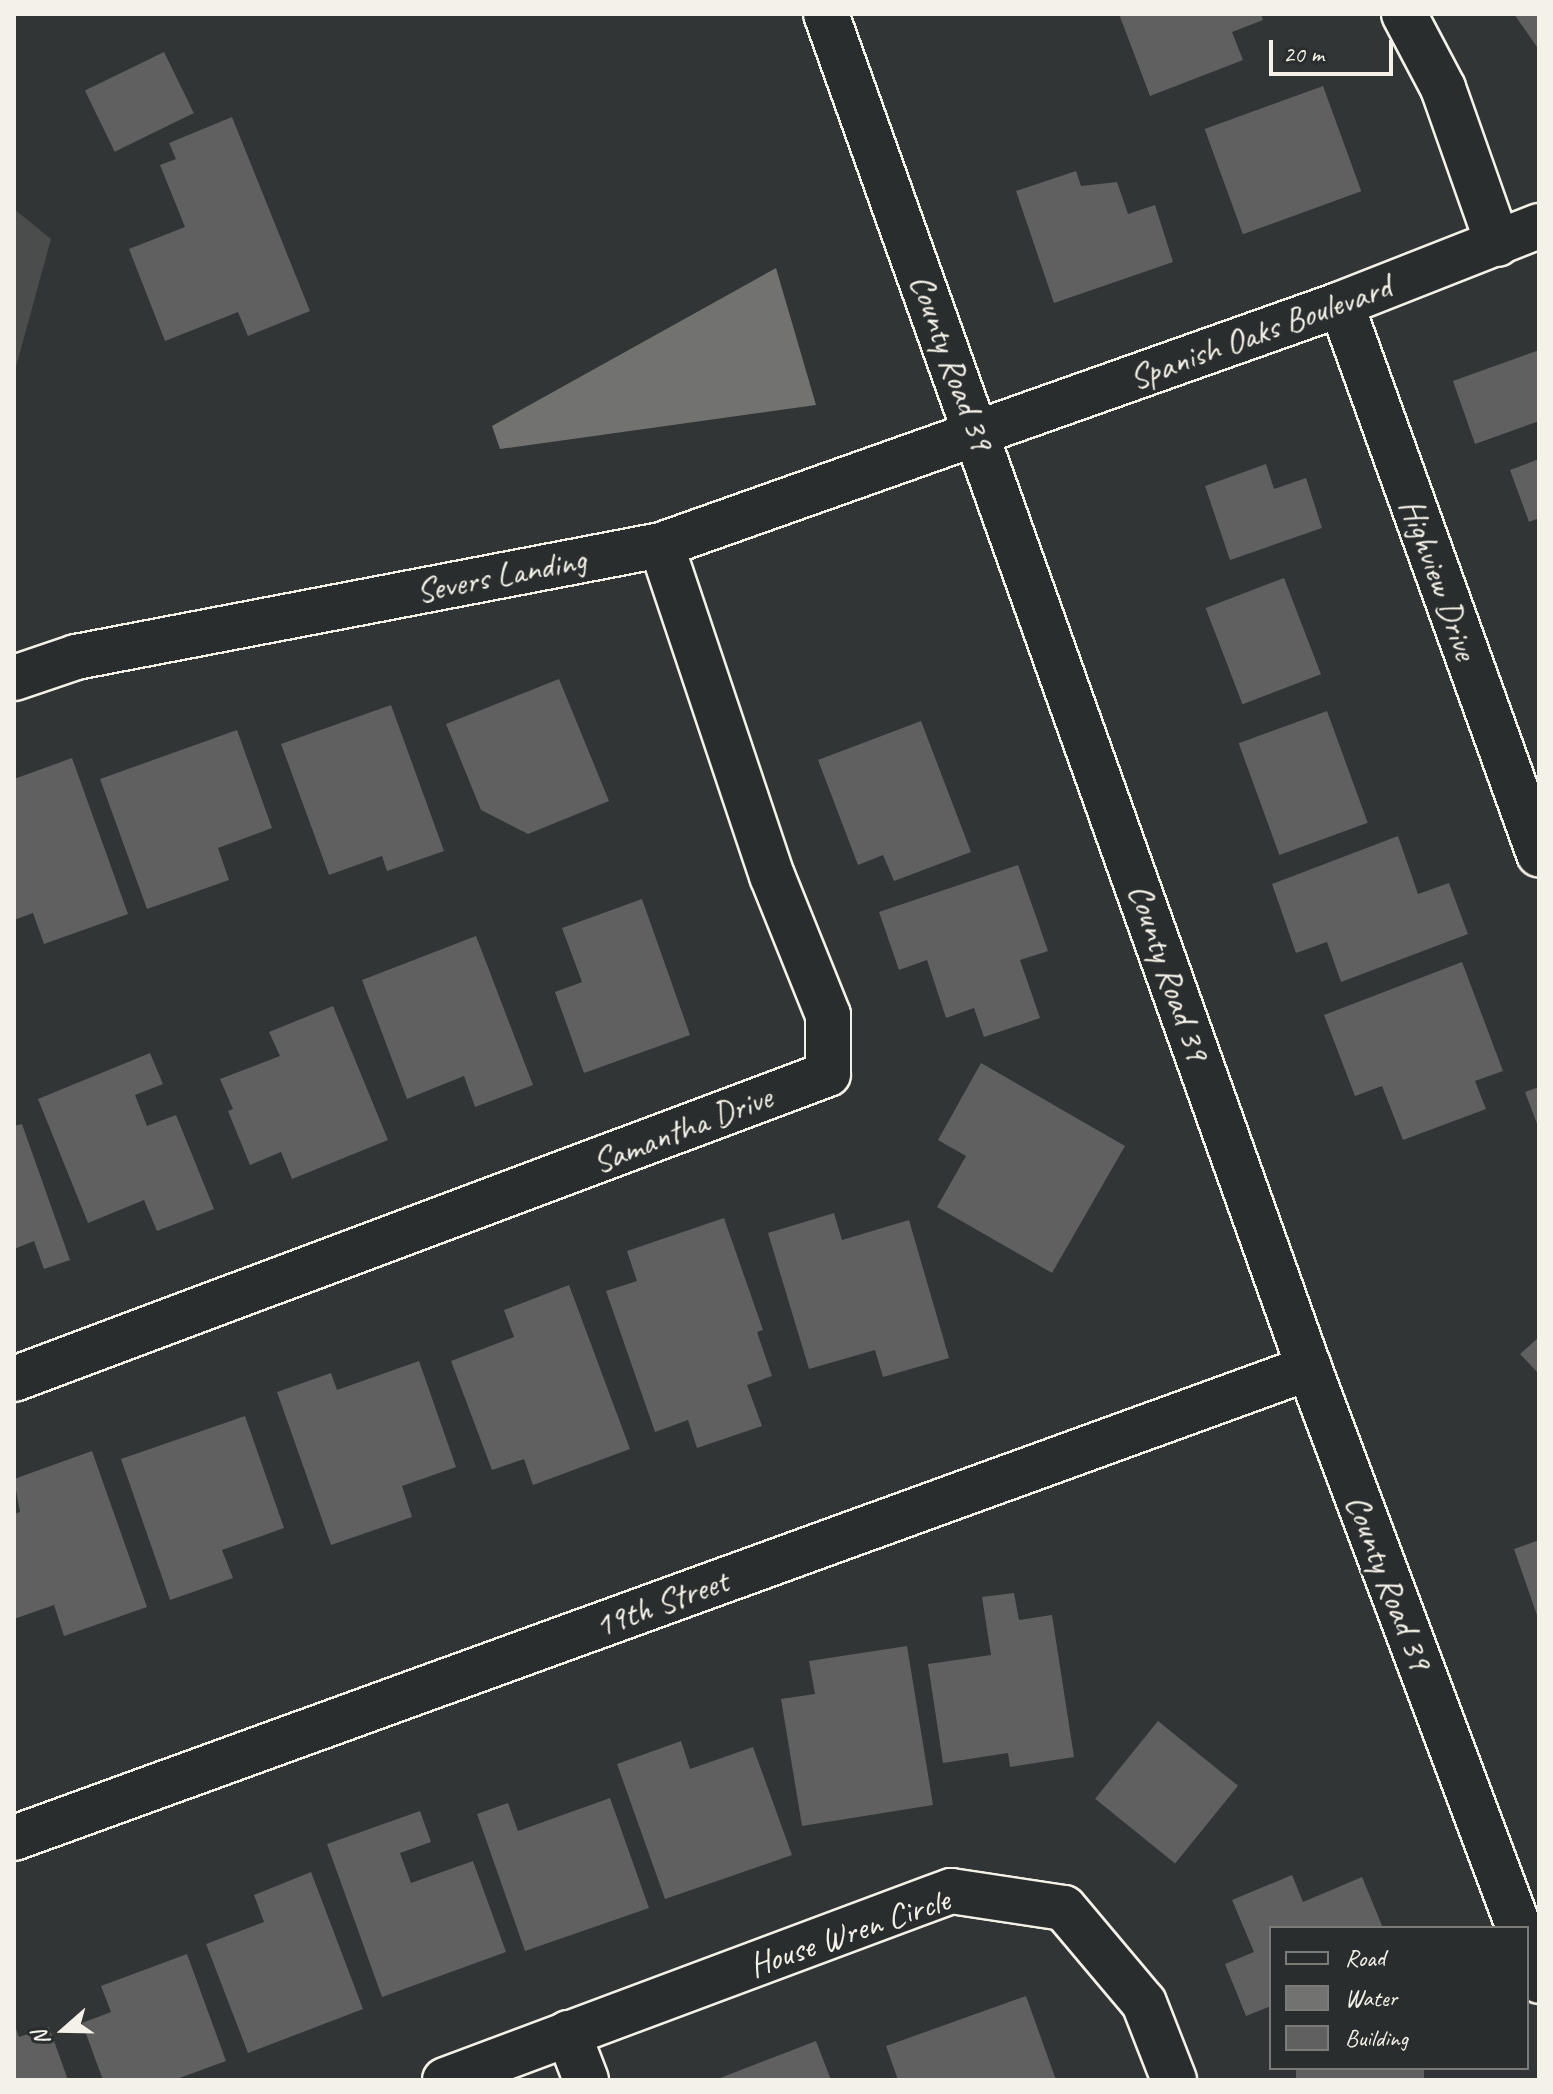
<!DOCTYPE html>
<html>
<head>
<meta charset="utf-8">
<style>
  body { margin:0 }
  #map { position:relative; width:1553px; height:2094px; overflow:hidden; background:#323535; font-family:Caveat,sans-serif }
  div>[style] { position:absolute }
  .green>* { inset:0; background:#4b4d4c }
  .water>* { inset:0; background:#727370 }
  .building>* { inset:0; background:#5f605f; transform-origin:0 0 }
  .roads { filter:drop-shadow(2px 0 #f4f1e8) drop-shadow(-2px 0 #f4f1e8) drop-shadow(0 2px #f4f1e8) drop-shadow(0 -2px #f4f1e8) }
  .minor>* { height:44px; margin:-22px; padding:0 22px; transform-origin:22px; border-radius:22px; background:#2a2d2e }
  .tertiary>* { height:44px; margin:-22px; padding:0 22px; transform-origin:22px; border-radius:22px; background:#2a2d2e }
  span { translate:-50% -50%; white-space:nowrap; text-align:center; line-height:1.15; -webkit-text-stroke:6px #2a2d2e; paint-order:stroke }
  .street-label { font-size:34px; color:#f4f1e8 }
  .frame { position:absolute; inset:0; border:16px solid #f4f1e8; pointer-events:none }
  .legend { position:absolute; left:1269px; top:1926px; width:260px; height:144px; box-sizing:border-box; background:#2a2d2e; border:2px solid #7b7b78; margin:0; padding:10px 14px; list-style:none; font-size:24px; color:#f4f1e8 }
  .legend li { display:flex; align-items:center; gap:16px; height:40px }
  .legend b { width:40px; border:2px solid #7b7b78 }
  .north { position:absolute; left:24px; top:1990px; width:80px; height:80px; -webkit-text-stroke:6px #2a2d2e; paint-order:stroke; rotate:250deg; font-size:22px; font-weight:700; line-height:32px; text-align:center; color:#f4f1e8 }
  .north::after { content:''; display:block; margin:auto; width:28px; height:36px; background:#f4f1e8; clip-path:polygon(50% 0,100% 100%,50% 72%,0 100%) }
  .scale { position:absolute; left:1269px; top:40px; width:124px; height:36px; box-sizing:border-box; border:4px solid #f4f1e8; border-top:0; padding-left:10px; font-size:24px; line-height:28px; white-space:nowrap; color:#f4f1e8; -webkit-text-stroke:6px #2a2d2e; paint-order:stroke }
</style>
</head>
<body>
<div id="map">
  <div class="green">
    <i style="clip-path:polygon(14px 209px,51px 239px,14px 374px)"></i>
  </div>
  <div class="water">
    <i style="clip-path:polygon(776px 268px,816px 405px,500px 449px,492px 426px)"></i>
  </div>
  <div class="building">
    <i style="clip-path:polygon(1119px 14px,1261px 14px,1263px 20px,1232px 32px,1243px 60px,1150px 96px)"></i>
    <i style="clip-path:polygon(1514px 14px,1539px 14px,1539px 46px,1537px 47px)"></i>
    <i style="left:164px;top:52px;width:68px;height:88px;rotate:64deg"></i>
    <i style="left:1323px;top:86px;width:112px;height:126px;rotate:70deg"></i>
    <i style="clip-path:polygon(232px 117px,310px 311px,248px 336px,238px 312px,165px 341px,129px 249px,185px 227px,160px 165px,176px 159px,169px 143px)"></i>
    <i style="clip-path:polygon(1076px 171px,1081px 186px,1117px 182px,1128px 214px,1155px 205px,1173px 262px,1054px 303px,1016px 191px)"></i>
    <i style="clip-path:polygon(1539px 350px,1539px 421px,1475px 444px,1453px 381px)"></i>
    <i style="clip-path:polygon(1539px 459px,1539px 518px,1529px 522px,1510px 470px)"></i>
    <i style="clip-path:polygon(1266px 464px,1274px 489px,1306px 478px,1322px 528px,1230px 560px,1205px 486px)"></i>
    <i style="left:1284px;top:578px;width:103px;height:84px;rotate:69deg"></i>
    <i style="clip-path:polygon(559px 679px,609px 801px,528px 834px,481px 810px,446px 724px)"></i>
    <i style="clip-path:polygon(391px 705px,444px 851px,387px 871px,382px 856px,329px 875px,281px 744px)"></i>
    <i style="left:1327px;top:711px;width:119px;height:94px;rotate:70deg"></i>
    <i style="clip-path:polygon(921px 721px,971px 852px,894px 881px,883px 855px,858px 865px,818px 760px)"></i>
    <i style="clip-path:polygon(237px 730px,272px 828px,218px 848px,229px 880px,147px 909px,100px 779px)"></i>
    <i style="clip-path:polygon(72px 758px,128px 914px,44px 944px,33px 913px,14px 920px,14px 779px)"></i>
    <i style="clip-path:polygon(1398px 836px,1418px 894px,1449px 883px,1468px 934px,1341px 982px,1327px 942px,1296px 953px,1272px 884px)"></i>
    <i style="clip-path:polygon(1018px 865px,1048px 951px,1020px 960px,1040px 1018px,984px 1037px,974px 1008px,946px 1018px,927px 960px,899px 970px,879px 912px)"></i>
    <i style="clip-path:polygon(642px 899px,690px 1035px,584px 1073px,555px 992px,582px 982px,562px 928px)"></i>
    <i style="clip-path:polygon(476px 936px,533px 1085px,475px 1107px,464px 1076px,407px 1099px,362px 980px)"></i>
    <i style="clip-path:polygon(1462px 962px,1503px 1071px,1475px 1081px,1486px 1109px,1403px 1140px,1382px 1086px,1355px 1096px,1324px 1015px)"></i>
    <i style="clip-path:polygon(333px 1006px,388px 1140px,292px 1179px,281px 1152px,250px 1165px,228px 1111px,233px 1109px,220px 1079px,280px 1056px,269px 1032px)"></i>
    <i style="clip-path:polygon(150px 1053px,163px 1084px,135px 1095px,147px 1126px,176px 1115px,214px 1209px,157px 1231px,144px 1200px,88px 1223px,38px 1099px)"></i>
    <i style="clip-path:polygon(981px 1063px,1125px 1146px,1052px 1273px,937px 1207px,966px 1156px,938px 1140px)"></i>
    <i style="clip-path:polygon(1539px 1087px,1539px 1129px,1525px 1092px)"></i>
    <i style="clip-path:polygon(22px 1124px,70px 1260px,44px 1269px,34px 1241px,14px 1249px,14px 1126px)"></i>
    <i style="clip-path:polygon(834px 1213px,842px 1240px,909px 1220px,949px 1358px,883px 1377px,875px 1350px,809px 1369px,768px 1233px)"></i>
    <i style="clip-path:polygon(724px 1218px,763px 1330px,757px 1332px,772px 1376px,747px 1385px,762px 1426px,697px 1448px,688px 1420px,655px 1432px,606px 1291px,637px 1281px,627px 1251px)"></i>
    <i style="clip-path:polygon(569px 1285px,630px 1449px,533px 1485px,524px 1459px,492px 1470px,451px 1361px,514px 1337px,504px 1310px)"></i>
    <i style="clip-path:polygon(1539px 1337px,1539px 1374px,1520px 1354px)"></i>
    <i style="clip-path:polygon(419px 1361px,456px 1467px,402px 1486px,412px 1517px,331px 1545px,277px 1392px,331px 1373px,337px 1390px)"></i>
    <i style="clip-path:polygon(245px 1416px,284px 1528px,222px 1550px,233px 1578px,170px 1600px,121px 1459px)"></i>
    <i style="clip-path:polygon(92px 1451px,147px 1607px,64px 1636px,54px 1605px,14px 1619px,14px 1514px,20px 1512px,14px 1479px)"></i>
    <i style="clip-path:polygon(1539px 1540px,1539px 1621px,1514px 1549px)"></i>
    <i style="clip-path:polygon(1014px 1593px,1019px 1620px,1052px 1615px,1074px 1757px,1010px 1767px,1008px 1753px,943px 1763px,928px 1664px,991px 1655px,982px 1597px)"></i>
    <i style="clip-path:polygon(907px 1646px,933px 1805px,802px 1826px,781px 1699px,815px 1694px,809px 1661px)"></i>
    <i style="left:1158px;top:1721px;width:103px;height:100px;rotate:39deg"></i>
    <i style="clip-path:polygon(681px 1741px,690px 1769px,753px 1747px,792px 1855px,665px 1899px,617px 1764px)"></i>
    <i style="clip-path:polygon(610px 1798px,649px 1908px,525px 1951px,477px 1814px,508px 1803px,518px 1831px)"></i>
    <i style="clip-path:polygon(420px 1811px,431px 1842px,400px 1853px,411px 1883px,473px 1861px,506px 1952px,382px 1997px,327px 1844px)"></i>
    <i style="clip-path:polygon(311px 1872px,363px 2009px,248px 2053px,206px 1944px,264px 1922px,254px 1895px)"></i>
    <i style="clip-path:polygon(1292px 1875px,1303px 1902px,1362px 1877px,1383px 1928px,1271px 1928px,1271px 2006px,1246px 2016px,1225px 1964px,1254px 1952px,1232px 1900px)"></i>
    <i style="clip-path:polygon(187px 1954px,226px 2061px,174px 2080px,103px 2080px,82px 2023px,111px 2012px,101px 1986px)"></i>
    <i style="clip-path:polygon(1026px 1996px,1056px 2080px,898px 2080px,886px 2046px)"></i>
    <i style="clip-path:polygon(14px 2023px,19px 2037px,49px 2027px,68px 2080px,14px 2080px)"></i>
    <i style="clip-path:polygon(816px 2041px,831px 2080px,715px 2080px)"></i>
    <i style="left:1296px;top:2068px;width:128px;height:13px"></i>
  </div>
  <div class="roads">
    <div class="minor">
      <i style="left:1404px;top:14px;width:84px;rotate:62.2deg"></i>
      <i style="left:1443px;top:88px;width:165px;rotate:70.6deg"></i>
      <i style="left:1341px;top:304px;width:585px;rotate:70.2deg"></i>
      <i style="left:14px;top:678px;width:65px;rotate:-18.7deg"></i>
      <i style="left:76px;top:657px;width:596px;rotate:-10.84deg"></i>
      <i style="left:661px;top:545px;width:721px;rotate:-19.51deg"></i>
      <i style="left:1341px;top:304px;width:213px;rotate:-21.5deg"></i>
      <i style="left:1309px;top:1368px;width:598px;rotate:69.44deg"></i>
      <i style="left:14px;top:1379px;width:869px;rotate:-20.54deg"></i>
      <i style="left:828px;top:1074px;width:59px;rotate:-90deg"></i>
      <i style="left:828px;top:1015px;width:150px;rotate:-111.9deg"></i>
      <i style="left:772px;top:876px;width:349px;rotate:-108.5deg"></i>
      <i style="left:1527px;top:1949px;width:34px;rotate:69deg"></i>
      <i style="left:568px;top:2033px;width:50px;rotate:69deg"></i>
      <i style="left:445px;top:2080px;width:540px;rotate:-20.48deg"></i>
      <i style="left:951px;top:1891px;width:114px;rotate:8.6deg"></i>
      <i style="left:1064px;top:1908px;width:124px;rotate:49.9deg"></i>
      <i style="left:1144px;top:2003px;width:83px;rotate:68.7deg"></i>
    </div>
    <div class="tertiary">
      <i style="left:14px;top:1838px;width:1378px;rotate:-19.95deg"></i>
      <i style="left:1309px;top:1368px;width:1438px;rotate:-109.63deg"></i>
    </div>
  </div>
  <div class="street-label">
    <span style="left:1260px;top:332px;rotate:-20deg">Spanish Oaks Boulevard</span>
    <span style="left:952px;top:362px;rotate:70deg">County Road 39</span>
    <span style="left:501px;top:575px;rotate:-11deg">Severs Landing</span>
    <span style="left:1439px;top:579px;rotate:70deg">Highview Drive</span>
    <span style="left:1169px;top:972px;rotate:71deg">County Road 39</span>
    <span style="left:682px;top:1129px;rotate:-21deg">Samantha Drive</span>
    <span style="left:1389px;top:1582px;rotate:69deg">County Road 39</span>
    <span style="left:661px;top:1603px;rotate:-20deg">19th Street</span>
    <span style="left:849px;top:1932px;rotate:-19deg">House Wren Circle</span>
  </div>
  <div class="frame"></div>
  <ul class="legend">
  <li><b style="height:10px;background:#2a2d2e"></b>Road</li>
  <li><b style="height:22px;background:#727370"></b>Water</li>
  <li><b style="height:22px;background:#5f605f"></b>Building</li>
  </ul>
  <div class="north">N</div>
  <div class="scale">20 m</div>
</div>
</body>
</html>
